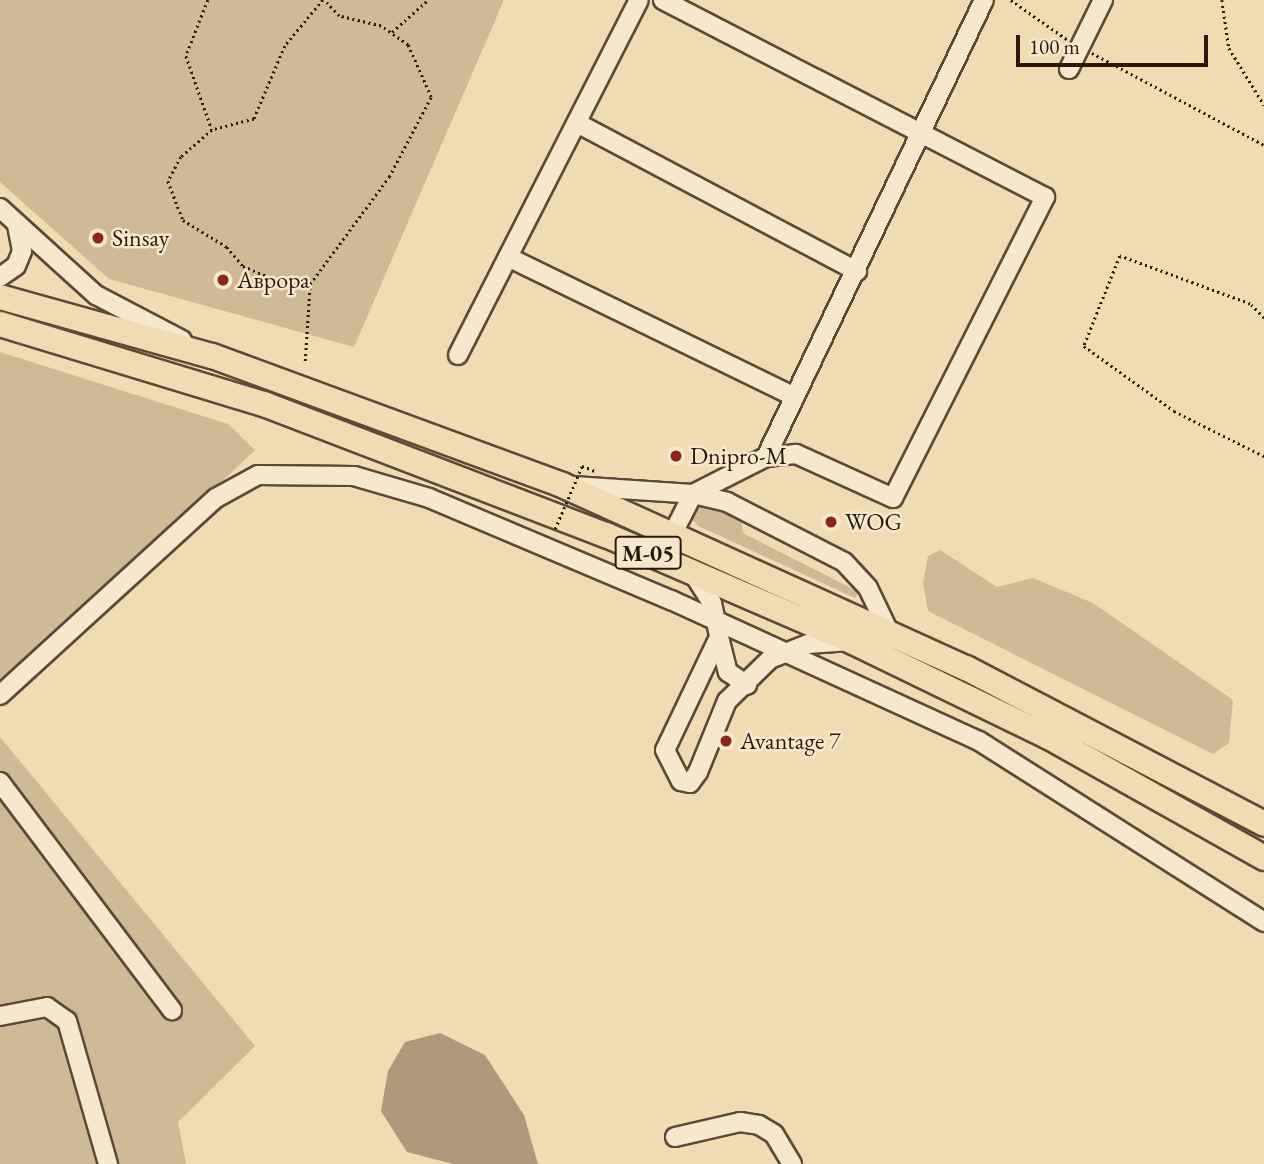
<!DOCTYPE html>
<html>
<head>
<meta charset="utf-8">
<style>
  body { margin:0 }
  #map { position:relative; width:1264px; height:1164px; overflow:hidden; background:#f0dcb2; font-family:"EB Garamond",serif }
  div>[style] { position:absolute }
  .green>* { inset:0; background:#cebb96 }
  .water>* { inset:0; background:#ac9a7b }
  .path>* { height:2.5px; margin-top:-1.25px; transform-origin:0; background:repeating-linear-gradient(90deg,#29190f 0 2px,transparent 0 5.5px) }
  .roads { filter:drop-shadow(2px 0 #5b4a38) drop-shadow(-2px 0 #5b4a38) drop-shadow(0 2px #5b4a38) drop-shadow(0 -2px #5b4a38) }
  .minor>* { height:18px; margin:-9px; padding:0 9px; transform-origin:9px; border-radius:9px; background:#f5e8cd }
  .highway>* { height:24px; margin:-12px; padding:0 12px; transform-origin:12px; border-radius:12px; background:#f0dcb2 }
  .path-bridge>* { height:2.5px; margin-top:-1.25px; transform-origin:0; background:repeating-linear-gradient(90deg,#29190f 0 2px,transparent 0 5.5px) }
  .dots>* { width:19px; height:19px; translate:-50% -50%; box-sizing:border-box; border:4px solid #f5e8cd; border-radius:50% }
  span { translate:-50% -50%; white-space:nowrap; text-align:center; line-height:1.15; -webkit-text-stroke:5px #f5e8cd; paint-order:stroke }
  .shield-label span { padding:2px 5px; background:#f5e8cd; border:2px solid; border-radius:5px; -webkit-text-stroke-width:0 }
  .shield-label { font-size:23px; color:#29190f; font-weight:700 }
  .poi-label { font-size:24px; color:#29190f }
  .left { translate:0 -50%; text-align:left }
  .scale { position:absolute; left:1016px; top:35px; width:192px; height:32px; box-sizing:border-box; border:4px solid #29190f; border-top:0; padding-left:9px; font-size:21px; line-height:24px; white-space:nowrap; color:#29190f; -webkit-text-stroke:5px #f5e8cd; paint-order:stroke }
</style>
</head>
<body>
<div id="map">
  <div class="green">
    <i style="clip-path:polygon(0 0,504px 0,354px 347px,109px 279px,0 182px)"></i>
    <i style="clip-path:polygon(0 352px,228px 424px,255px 450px,74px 622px,0 682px)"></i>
    <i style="clip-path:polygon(700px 499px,741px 518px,743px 533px,859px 592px,855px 598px,698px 526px,687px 513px)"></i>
    <i style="clip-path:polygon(940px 550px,997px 587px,1033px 578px,1093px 603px,1233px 700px,1229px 743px,1213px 754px,928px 611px,923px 583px,928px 556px)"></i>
    <i style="clip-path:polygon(0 737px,255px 1046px,178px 1122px,186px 1164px,0 1164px)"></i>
  </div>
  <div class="water">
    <i style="clip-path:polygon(440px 1033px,485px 1055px,524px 1115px,538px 1164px,453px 1164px,407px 1152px,381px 1111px,388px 1071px,405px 1042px)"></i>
  </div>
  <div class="path">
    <i style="left:208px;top:0;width:60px;rotate:111.4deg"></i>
    <i style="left:186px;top:56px;width:78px;rotate:70.6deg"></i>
    <i style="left:323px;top:0;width:60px;rotate:129.6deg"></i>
    <i style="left:285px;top:46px;width:79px;rotate:113deg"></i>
    <i style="left:254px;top:119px;width:43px;rotate:165.3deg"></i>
    <i style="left:212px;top:130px;width:41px;rotate:138.9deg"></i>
    <i style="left:181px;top:157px;width:27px;rotate:118deg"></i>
    <i style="left:168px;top:181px;width:42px;rotate:69deg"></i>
    <i style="left:183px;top:220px;width:52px;rotate:31.5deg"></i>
    <i style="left:227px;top:247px;width:25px;rotate:50deg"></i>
    <i style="left:243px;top:266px;width:51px;rotate:23.1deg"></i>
    <i style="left:290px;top:286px;width:20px;rotate:-6deg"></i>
    <i style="left:310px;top:284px;width:133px;rotate:-53.6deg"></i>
    <i style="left:389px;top:177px;width:90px;rotate:-62.3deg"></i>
    <i style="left:431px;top:97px;width:57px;rotate:-113.9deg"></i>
    <i style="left:408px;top:45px;width:33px;rotate:-145deg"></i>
    <i style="left:381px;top:26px;width:43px;rotate:-166.6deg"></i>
    <i style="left:339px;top:16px;width:22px;rotate:-133deg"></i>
    <i style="left:1011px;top:0;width:70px;rotate:35.1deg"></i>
    <i style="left:1222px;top:0;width:49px;rotate:81.7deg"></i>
    <i style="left:1229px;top:48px;width:67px;rotate:58.4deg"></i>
    <i style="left:392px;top:32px;width:48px;rotate:-41.6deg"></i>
    <i style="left:1092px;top:53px;width:195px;rotate:28.1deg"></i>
    <i style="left:1264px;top:318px;width:20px;rotate:-135deg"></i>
    <i style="left:1250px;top:304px;width:139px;rotate:-159.7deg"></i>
    <i style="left:1120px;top:256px;width:97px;rotate:111.8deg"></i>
    <i style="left:1084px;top:346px;width:111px;rotate:35.8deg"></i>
    <i style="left:1174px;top:411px;width:101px;rotate:26.6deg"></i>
    <i style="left:305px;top:361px;width:77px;rotate:-86.3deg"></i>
    <i style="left:582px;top:466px;width:14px;rotate:21deg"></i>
  </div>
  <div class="roads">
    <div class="minor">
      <i style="left:663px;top:0;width:430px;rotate:27.3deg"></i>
      <i style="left:1045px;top:197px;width:337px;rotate:116.8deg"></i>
      <i style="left:893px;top:498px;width:107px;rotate:-155.6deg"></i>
      <i style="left:796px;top:454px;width:30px;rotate:174deg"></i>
      <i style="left:1069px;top:69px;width:77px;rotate:-63.8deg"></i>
      <i style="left:577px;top:123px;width:317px;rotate:27.9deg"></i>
      <i style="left:0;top:208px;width:130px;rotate:42.2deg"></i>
      <i style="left:96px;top:295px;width:97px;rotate:27.6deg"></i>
      <i style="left:508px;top:257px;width:319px;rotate:26deg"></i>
      <i style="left:0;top:277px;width:19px;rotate:-35deg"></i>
      <i style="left:16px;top:266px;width:16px;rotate:-68deg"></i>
      <i style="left:22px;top:251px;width:26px;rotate:-101deg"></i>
      <i style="left:458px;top:355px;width:398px;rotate:-63deg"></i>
      <i style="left:574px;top:486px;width:119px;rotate:3.8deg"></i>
      <i style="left:693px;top:494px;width:35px;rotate:13deg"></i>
      <i style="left:727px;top:502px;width:131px;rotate:27.1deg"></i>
      <i style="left:844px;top:562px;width:35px;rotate:47deg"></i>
      <i style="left:868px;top:588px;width:47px;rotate:64.5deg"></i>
      <i style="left:673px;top:533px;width:44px;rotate:-62.9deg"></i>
      <i style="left:693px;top:494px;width:82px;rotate:-26.9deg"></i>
      <i style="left:766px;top:457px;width:506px;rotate:-64.5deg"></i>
      <i style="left:693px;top:573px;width:36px;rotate:58deg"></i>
      <i style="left:712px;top:603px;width:35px;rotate:78deg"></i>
      <i style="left:719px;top:637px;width:125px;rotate:115.5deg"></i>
      <i style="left:665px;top:750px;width:35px;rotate:63deg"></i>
      <i style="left:681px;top:781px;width:9px;rotate:13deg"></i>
      <i style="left:690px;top:783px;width:14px;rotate:-54deg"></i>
      <i style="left:698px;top:772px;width:77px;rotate:-67.8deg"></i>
      <i style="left:727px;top:701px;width:60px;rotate:-44.3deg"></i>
      <i style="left:770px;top:659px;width:41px;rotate:-21.5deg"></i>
      <i style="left:808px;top:644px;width:39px;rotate:-4deg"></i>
      <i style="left:719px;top:637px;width:36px;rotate:76deg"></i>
      <i style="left:728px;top:672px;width:23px;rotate:34deg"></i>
      <i style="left:0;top:695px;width:292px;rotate:-42.4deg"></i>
      <i style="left:216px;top:498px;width:48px;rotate:-28.7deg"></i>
      <i style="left:258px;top:475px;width:96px;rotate:0.6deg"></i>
      <i style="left:354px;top:476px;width:78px;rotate:16.3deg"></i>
      <i style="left:429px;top:498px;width:263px;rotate:22.9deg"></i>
      <i style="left:671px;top:600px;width:339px;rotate:24.6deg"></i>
      <i style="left:979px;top:741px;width:338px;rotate:32.4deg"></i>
      <i style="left:0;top:782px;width:286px;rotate:53deg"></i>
      <i style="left:0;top:1016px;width:48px;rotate:-10.8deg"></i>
      <i style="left:47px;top:1007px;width:24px;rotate:35deg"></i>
      <i style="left:67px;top:1021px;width:149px;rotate:74deg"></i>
      <i style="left:675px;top:1137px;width:67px;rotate:-13deg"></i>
      <i style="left:740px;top:1122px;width:19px;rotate:9deg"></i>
      <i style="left:759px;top:1125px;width:17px;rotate:31deg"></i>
      <i style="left:774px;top:1134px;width:35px;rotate:59deg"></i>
    </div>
    <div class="highway">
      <i style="left:0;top:297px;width:220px;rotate:15.6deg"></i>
      <i style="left:212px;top:356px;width:373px;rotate:20.2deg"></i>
      <i style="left:562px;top:485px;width:444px;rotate:24.4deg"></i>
      <i style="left:966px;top:668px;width:336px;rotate:27.6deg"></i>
      <i style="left:0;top:324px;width:276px;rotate:16.9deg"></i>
      <i style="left:264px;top:404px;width:366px;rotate:21deg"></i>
      <i style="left:606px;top:535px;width:267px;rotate:23.4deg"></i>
      <i style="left:851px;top:641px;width:218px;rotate:25.9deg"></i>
      <i style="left:1047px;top:736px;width:249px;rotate:29.3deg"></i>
    </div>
  </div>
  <div class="path-bridge">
    <i style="left:555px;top:529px;width:69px;rotate:-66.8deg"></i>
  </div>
  <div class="dots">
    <i style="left:98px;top:238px;background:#8f2418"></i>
    <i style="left:223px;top:280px;background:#8f2418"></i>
    <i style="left:676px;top:456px;background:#8f2418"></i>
    <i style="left:831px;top:522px;background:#8f2418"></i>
    <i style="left:726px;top:741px;background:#8f2418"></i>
  </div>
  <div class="shield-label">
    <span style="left:648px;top:553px">М-05</span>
  </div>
  <div class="poi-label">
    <span class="left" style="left:112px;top:238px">Sinsay</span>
    <span class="left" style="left:237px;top:280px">Аврора</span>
    <span class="left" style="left:690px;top:456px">Dnipro-M</span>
    <span class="left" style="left:845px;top:522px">WOG</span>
    <span class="left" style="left:740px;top:741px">Avantage 7</span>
  </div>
  <div class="scale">100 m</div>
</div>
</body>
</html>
